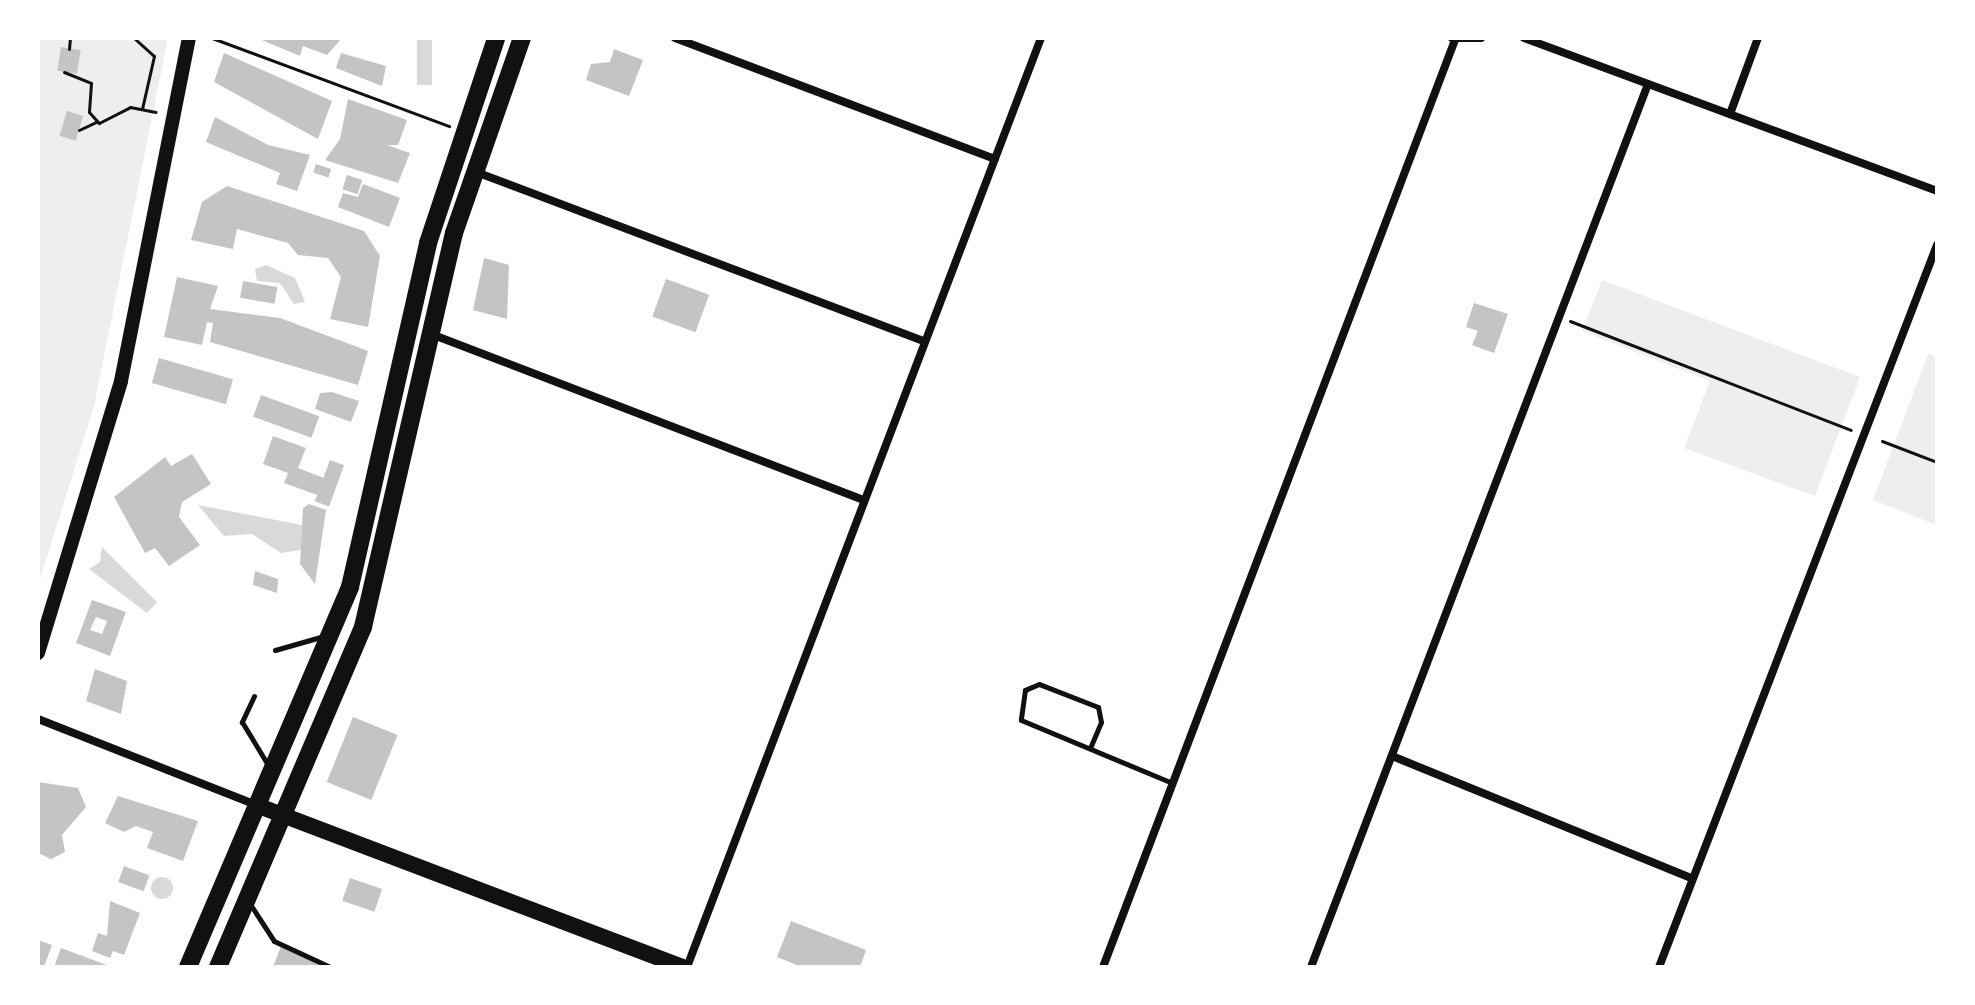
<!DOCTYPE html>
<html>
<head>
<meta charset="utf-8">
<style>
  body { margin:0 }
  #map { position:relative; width:1975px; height:1005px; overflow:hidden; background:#fff; font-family:Poppins,sans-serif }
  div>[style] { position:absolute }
  .green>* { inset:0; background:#eee }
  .water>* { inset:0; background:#d9d9d9; transform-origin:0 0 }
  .round { border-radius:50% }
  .building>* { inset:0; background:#c4c4c4; transform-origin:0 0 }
  .path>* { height:3px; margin:-1.5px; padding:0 1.5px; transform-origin:1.5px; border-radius:1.5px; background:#111 }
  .service>* { height:5px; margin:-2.5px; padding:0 2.5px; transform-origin:2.5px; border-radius:2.5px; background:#111 }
  .minor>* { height:8px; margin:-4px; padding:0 4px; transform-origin:4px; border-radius:4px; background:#111 }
  .tertiary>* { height:14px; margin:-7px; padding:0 7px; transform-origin:7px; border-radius:7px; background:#111 }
  .secondary>* { height:16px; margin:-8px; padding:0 8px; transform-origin:8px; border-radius:8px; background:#111 }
  .trunk>* { height:18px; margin:-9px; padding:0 9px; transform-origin:9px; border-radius:9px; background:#111 }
  span { translate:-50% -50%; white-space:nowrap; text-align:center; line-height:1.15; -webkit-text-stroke:7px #fff; paint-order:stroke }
  .frame { position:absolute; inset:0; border:40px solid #fff; pointer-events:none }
</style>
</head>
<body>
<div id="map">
  <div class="green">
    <i style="clip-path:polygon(38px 38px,168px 38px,94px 406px,38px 586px)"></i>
    <i style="clip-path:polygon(1602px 280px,1860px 377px,1815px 496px,1684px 448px,1710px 381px,1582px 331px)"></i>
    <i style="clip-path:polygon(1928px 354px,1937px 357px,1937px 525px,1873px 500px)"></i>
  </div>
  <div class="water">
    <i style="left:417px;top:38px;width:15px;height:47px"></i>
    <i style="clip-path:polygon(266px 265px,295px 278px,305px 302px,294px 304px,280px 283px,257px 281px,255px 269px)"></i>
    <i style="clip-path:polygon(198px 505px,302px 525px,301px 550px,281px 553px,252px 534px,224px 536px)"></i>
    <i style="clip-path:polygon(102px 547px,157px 602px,147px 613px,89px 569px,100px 562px)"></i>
    <i class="round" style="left:151px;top:877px;width:22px;height:22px"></i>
  </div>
  <div class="building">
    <i style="clip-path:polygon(257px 38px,342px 38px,327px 55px,303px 46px,300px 56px)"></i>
    <i style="left:61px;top:47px;width:20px;height:24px;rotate:9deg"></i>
    <i style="clip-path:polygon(614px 49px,643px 60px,629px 96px,586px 80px,591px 64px,610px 62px)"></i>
    <i style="clip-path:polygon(224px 53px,332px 101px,318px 139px,214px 82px)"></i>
    <i style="clip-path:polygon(341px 53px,386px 66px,382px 86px,336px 68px)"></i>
    <i style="clip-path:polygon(348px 99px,407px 120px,398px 145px,387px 145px,410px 153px,398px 183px,325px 160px,340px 139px)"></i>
    <i style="left:67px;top:111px;width:17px;height:26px;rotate:17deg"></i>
    <i style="clip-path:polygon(215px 117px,268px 145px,310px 155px,297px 191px,276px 184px,280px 173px,206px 142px)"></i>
    <i style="left:316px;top:164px;width:16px;height:9px;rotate:18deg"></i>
    <i style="left:347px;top:175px;width:16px;height:15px;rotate:18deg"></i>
    <i style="clip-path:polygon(363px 184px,400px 198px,389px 227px,338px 207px,343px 193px,358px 197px)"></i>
    <i style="clip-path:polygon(227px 186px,364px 231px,380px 256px,368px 327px,330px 319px,341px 277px,328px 258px,298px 255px,288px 243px,237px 229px,233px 249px,191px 240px,202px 202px)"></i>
    <i style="clip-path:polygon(484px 258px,509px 265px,507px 319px,473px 310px)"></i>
    <i style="clip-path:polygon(177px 277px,218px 286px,210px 309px,280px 318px,368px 351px,358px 385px,210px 342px,213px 323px,207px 322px,202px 345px,164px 337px)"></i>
    <i style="left:666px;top:279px;width:46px;height:40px;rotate:20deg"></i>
    <i style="left:243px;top:281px;width:35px;height:17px;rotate:10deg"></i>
    <i style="clip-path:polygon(1474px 303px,1508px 314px,1494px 353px,1472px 345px,1478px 331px,1466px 327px)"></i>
    <i style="left:159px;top:358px;width:77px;height:26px;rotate:16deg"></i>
    <i style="clip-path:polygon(332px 392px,359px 401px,351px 422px,315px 409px,320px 393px)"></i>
    <i style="left:261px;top:395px;width:62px;height:23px;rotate:20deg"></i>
    <i style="clip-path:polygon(273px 436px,306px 448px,298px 468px,324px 478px,317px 495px,284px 483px,288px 473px,263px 464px)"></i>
    <i style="clip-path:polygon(192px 454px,211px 484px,182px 502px,179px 517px,200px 545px,169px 566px,155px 548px,145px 553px,114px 497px,165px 457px,171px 466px)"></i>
    <i style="left:330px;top:460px;width:15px;height:44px;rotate:20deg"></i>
    <i style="clip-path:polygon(309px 504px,326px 510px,315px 584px,300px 564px,303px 508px)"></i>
    <i style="clip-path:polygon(255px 571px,278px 579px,277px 593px,253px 585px)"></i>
    <i style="clip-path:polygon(evenodd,92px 600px,126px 612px,110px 656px,76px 643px,92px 600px,96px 617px,107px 621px,102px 634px,90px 630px,96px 617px)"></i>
    <i style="clip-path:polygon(95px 669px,127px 681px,121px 714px,86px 701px)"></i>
    <i style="left:353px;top:717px;width:48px;height:70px;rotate:22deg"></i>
    <i style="clip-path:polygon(38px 782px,78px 788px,86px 807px,62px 835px,65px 852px,51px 859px,38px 853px)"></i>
    <i style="clip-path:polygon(118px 796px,198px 821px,183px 861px,147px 848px,153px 832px,136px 826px,124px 832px,105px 823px)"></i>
    <i style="left:124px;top:866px;width:27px;height:17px;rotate:20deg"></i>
    <i style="left:350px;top:878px;width:34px;height:24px;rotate:19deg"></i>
    <i style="clip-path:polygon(110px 901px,140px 913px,124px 955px,113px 951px,110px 958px,92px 951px,98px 933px,107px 936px)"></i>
    <i style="clip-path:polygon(791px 921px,866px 950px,860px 967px,802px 967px,777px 957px)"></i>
    <i style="clip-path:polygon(38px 940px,52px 945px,44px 967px,38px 967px)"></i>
    <i style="clip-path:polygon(281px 946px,323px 962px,322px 967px,273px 967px)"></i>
    <i style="clip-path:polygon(61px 948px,112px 967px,54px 967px)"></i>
  </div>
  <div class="path">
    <i style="left:134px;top:38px;width:27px;rotate:42deg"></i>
    <i style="left:154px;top:56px;width:54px;rotate:102.8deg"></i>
    <i style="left:212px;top:38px;width:253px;rotate:20.4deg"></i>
    <i style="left:69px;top:49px;width:11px;rotate:-85deg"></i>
    <i style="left:64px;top:72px;width:29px;rotate:22deg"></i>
    <i style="left:91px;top:83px;width:29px;rotate:94deg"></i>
    <i style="left:89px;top:112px;width:15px;rotate:48deg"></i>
    <i style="left:99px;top:123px;width:35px;rotate:-27deg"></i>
    <i style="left:130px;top:107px;width:26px;rotate:11deg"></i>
    <i style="left:79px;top:130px;width:19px;rotate:-25deg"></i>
    <i style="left:1570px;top:321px;width:301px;rotate:21.2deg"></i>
    <i style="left:1882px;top:441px;width:59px;rotate:20.9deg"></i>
    <i style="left:778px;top:967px;width:11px"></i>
  </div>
  <div class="service">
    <i style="left:275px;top:650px;width:51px;rotate:-15.9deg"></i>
    <i style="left:254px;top:696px;width:29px;rotate:115deg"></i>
    <i style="left:242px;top:722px;width:50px;rotate:58.8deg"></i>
    <i style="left:1090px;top:748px;width:28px;rotate:-67deg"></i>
    <i style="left:1101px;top:722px;width:15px;rotate:-101deg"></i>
    <i style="left:1098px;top:707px;width:63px;rotate:-158.7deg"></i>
    <i style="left:1039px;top:684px;width:15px;rotate:157deg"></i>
    <i style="left:1025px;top:690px;width:30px;rotate:98deg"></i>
    <i style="left:1021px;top:720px;width:164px;rotate:22.6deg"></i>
    <i style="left:250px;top:904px;width:44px;rotate:57deg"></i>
    <i style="left:274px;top:941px;width:62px;rotate:24.9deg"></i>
  </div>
  <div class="minor">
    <i style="left:675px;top:38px;width:342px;rotate:20.7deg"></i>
    <i style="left:1452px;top:38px;width:29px"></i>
    <i style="left:1524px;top:38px;width:440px;rotate:20.3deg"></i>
    <i style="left:1730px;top:114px;width:81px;rotate:-69.8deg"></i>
    <i style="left:476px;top:172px;width:479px;rotate:20.7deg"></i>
    <i style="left:431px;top:334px;width:464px;rotate:21deg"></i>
    <i style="left:38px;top:719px;width:234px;rotate:21.5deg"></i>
    <i style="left:1392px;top:756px;width:323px;rotate:22.2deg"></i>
    <i style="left:687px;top:967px;width:994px;rotate:-69.14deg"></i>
    <i style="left:1103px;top:967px;width:992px;rotate:-69.21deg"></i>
    <i style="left:1311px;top:967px;width:945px;rotate:-69.11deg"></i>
    <i style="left:1659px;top:967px;width:774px;rotate:-68.94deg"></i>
  </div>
  <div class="tertiary">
    <i style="left:38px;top:653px;width:284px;rotate:-73deg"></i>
    <i style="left:121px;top:381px;width:350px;rotate:-78.8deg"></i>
  </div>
  <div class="secondary">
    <i style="left:256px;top:805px;width:457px;rotate:20.8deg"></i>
  </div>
  <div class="trunk">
    <i style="left:188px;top:967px;width:413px;rotate:-66.9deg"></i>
    <i style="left:350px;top:587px;width:353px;rotate:-77.2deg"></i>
    <i style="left:428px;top:243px;width:216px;rotate:-71.6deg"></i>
    <i style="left:218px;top:967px;width:370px;rotate:-66.9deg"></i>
    <i style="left:363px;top:627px;width:404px;rotate:-77deg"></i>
    <i style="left:454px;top:233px;width:207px;rotate:-70.8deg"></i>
  </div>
  <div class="frame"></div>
</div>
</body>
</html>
